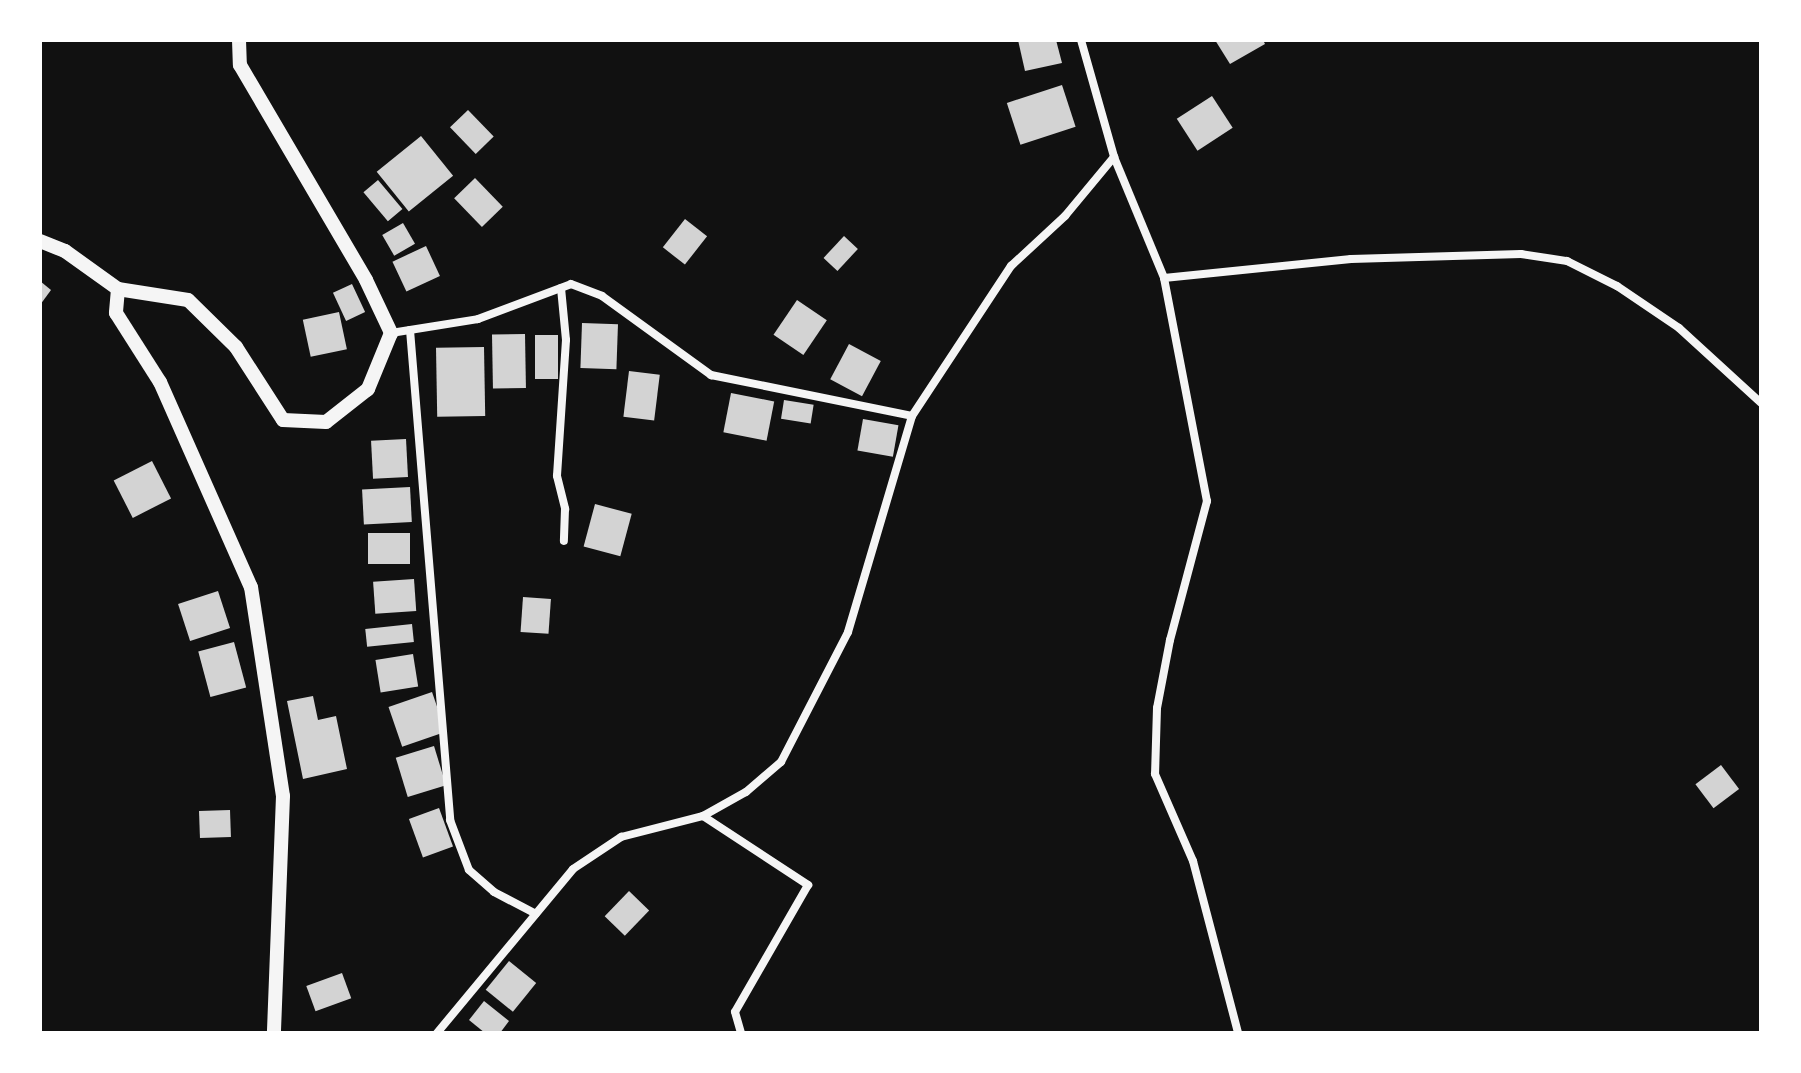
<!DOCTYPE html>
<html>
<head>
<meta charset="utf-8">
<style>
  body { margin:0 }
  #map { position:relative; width:1801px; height:1073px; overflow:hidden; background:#111; font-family:Arial,sans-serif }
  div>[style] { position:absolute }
  .building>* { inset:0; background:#d3d3d3; transform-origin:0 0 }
  .minor>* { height:8px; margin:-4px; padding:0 4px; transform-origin:4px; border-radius:4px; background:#f5f5f5 }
  .tertiary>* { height:14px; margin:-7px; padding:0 7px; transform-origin:7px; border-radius:7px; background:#f5f5f5 }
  span { translate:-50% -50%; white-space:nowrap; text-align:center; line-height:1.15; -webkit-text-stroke:6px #fff; paint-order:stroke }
  .frame { position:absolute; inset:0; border:42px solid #fff; pointer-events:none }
</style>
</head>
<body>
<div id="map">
  <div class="building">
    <i style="clip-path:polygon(1018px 40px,1056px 40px,1062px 63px,1025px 71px)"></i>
    <i style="clip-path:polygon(1215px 40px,1263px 40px,1265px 44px,1230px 64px)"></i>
    <i style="left:1062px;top:85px;width:44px;height:58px;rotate:72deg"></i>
    <i style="left:1212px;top:96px;width:38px;height:42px;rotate:57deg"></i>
    <i style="left:468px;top:110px;width:37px;height:25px;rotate:46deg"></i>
    <i style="left:421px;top:136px;width:51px;height:57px;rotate:51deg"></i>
    <i style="left:475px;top:178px;width:40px;height:29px;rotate:46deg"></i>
    <i style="left:378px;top:180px;width:38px;height:19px;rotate:50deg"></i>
    <i style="left:685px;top:219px;width:28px;height:36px;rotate:38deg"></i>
    <i style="left:403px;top:223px;width:24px;height:24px;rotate:60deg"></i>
    <i style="left:844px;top:236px;width:19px;height:30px;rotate:43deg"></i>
    <i style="left:426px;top:246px;width:33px;height:37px;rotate:65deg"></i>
    <i style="clip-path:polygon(40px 281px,51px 290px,40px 305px)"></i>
    <i style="left:352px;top:284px;width:31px;height:21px;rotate:65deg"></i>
    <i style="left:797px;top:300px;width:36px;height:42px;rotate:34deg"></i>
    <i style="left:339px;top:312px;width:38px;height:37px;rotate:78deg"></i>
    <i style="left:582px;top:323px;width:36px;height:45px;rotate:2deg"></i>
    <i style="left:525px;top:334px;width:54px;height:33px;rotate:89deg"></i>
    <i style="left:535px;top:335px;width:23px;height:44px"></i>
    <i style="left:849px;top:344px;width:36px;height:40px;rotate:28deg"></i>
    <i style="left:484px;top:347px;width:69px;height:48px;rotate:89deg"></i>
    <i style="left:629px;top:371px;width:31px;height:46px;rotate:7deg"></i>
    <i style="left:731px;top:393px;width:44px;height:40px;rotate:11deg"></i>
    <i style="left:784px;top:400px;width:30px;height:19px;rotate:9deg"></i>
    <i style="left:863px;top:419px;width:36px;height:32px;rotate:10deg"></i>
    <i style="left:406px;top:439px;width:38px;height:35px;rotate:87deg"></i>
    <i style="left:152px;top:461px;width:42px;height:43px;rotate:63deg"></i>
    <i style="left:410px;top:487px;width:35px;height:48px;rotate:87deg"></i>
    <i style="left:595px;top:504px;width:38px;height:44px;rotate:15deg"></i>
    <i style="left:368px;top:533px;width:42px;height:31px"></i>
    <i style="left:414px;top:579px;width:32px;height:41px;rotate:86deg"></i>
    <i style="left:218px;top:591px;width:39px;height:42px;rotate:72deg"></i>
    <i style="left:523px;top:597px;width:28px;height:35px;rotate:4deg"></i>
    <i style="left:412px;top:624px;width:18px;height:47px;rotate:84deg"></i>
    <i style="left:234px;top:642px;width:47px;height:37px;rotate:75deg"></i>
    <i style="left:413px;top:654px;width:33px;height:38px;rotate:81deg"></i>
    <i style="left:432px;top:692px;width:42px;height:46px;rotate:71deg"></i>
    <i style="clip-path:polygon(313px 696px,318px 720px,336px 716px,347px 769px,303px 779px,287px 701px)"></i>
    <i style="left:434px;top:746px;width:41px;height:40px;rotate:73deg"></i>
    <i style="left:1721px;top:765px;width:30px;height:32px;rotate:53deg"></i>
    <i style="left:439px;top:808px;width:41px;height:32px;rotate:70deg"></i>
    <i style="left:230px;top:810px;width:27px;height:31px;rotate:88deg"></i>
    <i style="left:629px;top:891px;width:28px;height:35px;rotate:44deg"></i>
    <i style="left:509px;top:961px;width:35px;height:37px;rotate:39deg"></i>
    <i style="left:342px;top:973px;width:27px;height:38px;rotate:70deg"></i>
    <i style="clip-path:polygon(484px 1001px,509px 1021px,500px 1033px,485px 1033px,469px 1020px)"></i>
  </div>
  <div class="minor">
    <i style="left:1081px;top:40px;width:122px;rotate:74.2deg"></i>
    <i style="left:1114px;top:157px;width:131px;rotate:67.5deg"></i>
    <i style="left:1164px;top:278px;width:227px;rotate:79.1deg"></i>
    <i style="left:1207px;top:501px;width:144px;rotate:104.9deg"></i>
    <i style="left:1170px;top:640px;width:69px;rotate:100.8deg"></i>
    <i style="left:1157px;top:708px;width:66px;rotate:91.7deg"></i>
    <i style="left:1155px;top:774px;width:95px;rotate:66.4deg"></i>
    <i style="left:1193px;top:861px;width:178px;rotate:75.3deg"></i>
    <i style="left:1164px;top:278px;width:188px;rotate:-5.8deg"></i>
    <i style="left:1351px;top:259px;width:170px;rotate:-1.7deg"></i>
    <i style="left:1521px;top:254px;width:47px;rotate:8.7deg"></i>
    <i style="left:1567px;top:261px;width:56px;rotate:26.6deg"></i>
    <i style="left:1617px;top:286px;width:75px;rotate:34.1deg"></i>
    <i style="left:1679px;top:328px;width:111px;rotate:42.4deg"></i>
    <i style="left:561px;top:288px;width:52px;rotate:84.5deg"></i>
    <i style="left:566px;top:340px;width:136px;rotate:93.8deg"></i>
    <i style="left:557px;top:476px;width:34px;rotate:76deg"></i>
    <i style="left:565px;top:509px;width:32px;rotate:92deg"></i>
    <i style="left:410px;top:330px;width:492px;rotate:85.3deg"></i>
    <i style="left:450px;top:820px;width:53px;rotate:69.2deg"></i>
    <i style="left:469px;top:870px;width:33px;rotate:41deg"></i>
    <i style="left:494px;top:892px;width:47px;rotate:27.6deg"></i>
    <i style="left:391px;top:333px;width:88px;rotate:-9.1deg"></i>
    <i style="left:478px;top:319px;width:99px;rotate:-20.6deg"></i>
    <i style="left:571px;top:284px;width:33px;rotate:21deg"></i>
    <i style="left:602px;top:296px;width:135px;rotate:35.9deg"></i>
    <i style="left:711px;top:375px;width:205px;rotate:11.5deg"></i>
    <i style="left:703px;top:816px;width:126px;rotate:33.3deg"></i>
    <i style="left:808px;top:885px;width:146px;rotate:119.9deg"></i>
    <i style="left:735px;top:1012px;width:22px;rotate:74deg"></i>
    <i style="left:437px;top:1033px;width:213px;rotate:-50.3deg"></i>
    <i style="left:573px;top:869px;width:58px;rotate:-33.7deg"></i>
    <i style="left:621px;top:837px;width:85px;rotate:-14.4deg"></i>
    <i style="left:703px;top:816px;width:49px;rotate:-29.2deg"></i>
    <i style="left:746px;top:792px;width:46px;rotate:-40.6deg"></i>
    <i style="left:781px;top:762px;width:146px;rotate:-62.7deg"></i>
    <i style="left:848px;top:632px;width:225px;rotate:-73.5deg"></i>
    <i style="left:912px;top:416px;width:180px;rotate:-56.6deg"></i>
    <i style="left:1011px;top:266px;width:74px;rotate:-42.8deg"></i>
    <i style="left:1065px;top:216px;width:77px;rotate:-50.3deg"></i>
  </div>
  <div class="tertiary">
    <i style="left:239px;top:40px;width:25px;rotate:88deg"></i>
    <i style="left:240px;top:65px;width:249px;rotate:59.6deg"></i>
    <i style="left:366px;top:280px;width:59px;rotate:64.7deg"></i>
    <i style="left:391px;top:333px;width:61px;rotate:112.3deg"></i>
    <i style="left:368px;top:389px;width:53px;rotate:141.8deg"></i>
    <i style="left:326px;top:422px;width:43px;rotate:-177.3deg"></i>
    <i style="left:283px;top:420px;width:87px;rotate:-122.8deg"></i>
    <i style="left:236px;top:347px;width:67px;rotate:-135.6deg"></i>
    <i style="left:188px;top:300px;width:71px;rotate:-171.1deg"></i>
    <i style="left:118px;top:289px;width:24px;rotate:95deg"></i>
    <i style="left:116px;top:313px;width:82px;rotate:57.5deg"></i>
    <i style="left:160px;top:382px;width:224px;rotate:66.1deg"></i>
    <i style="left:251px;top:587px;width:211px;rotate:81.3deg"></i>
    <i style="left:283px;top:796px;width:237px;rotate:92.2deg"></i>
    <i style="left:40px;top:241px;width:27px;rotate:22deg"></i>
    <i style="left:65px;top:251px;width:65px;rotate:35.6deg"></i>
  </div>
  <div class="frame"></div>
</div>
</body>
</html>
